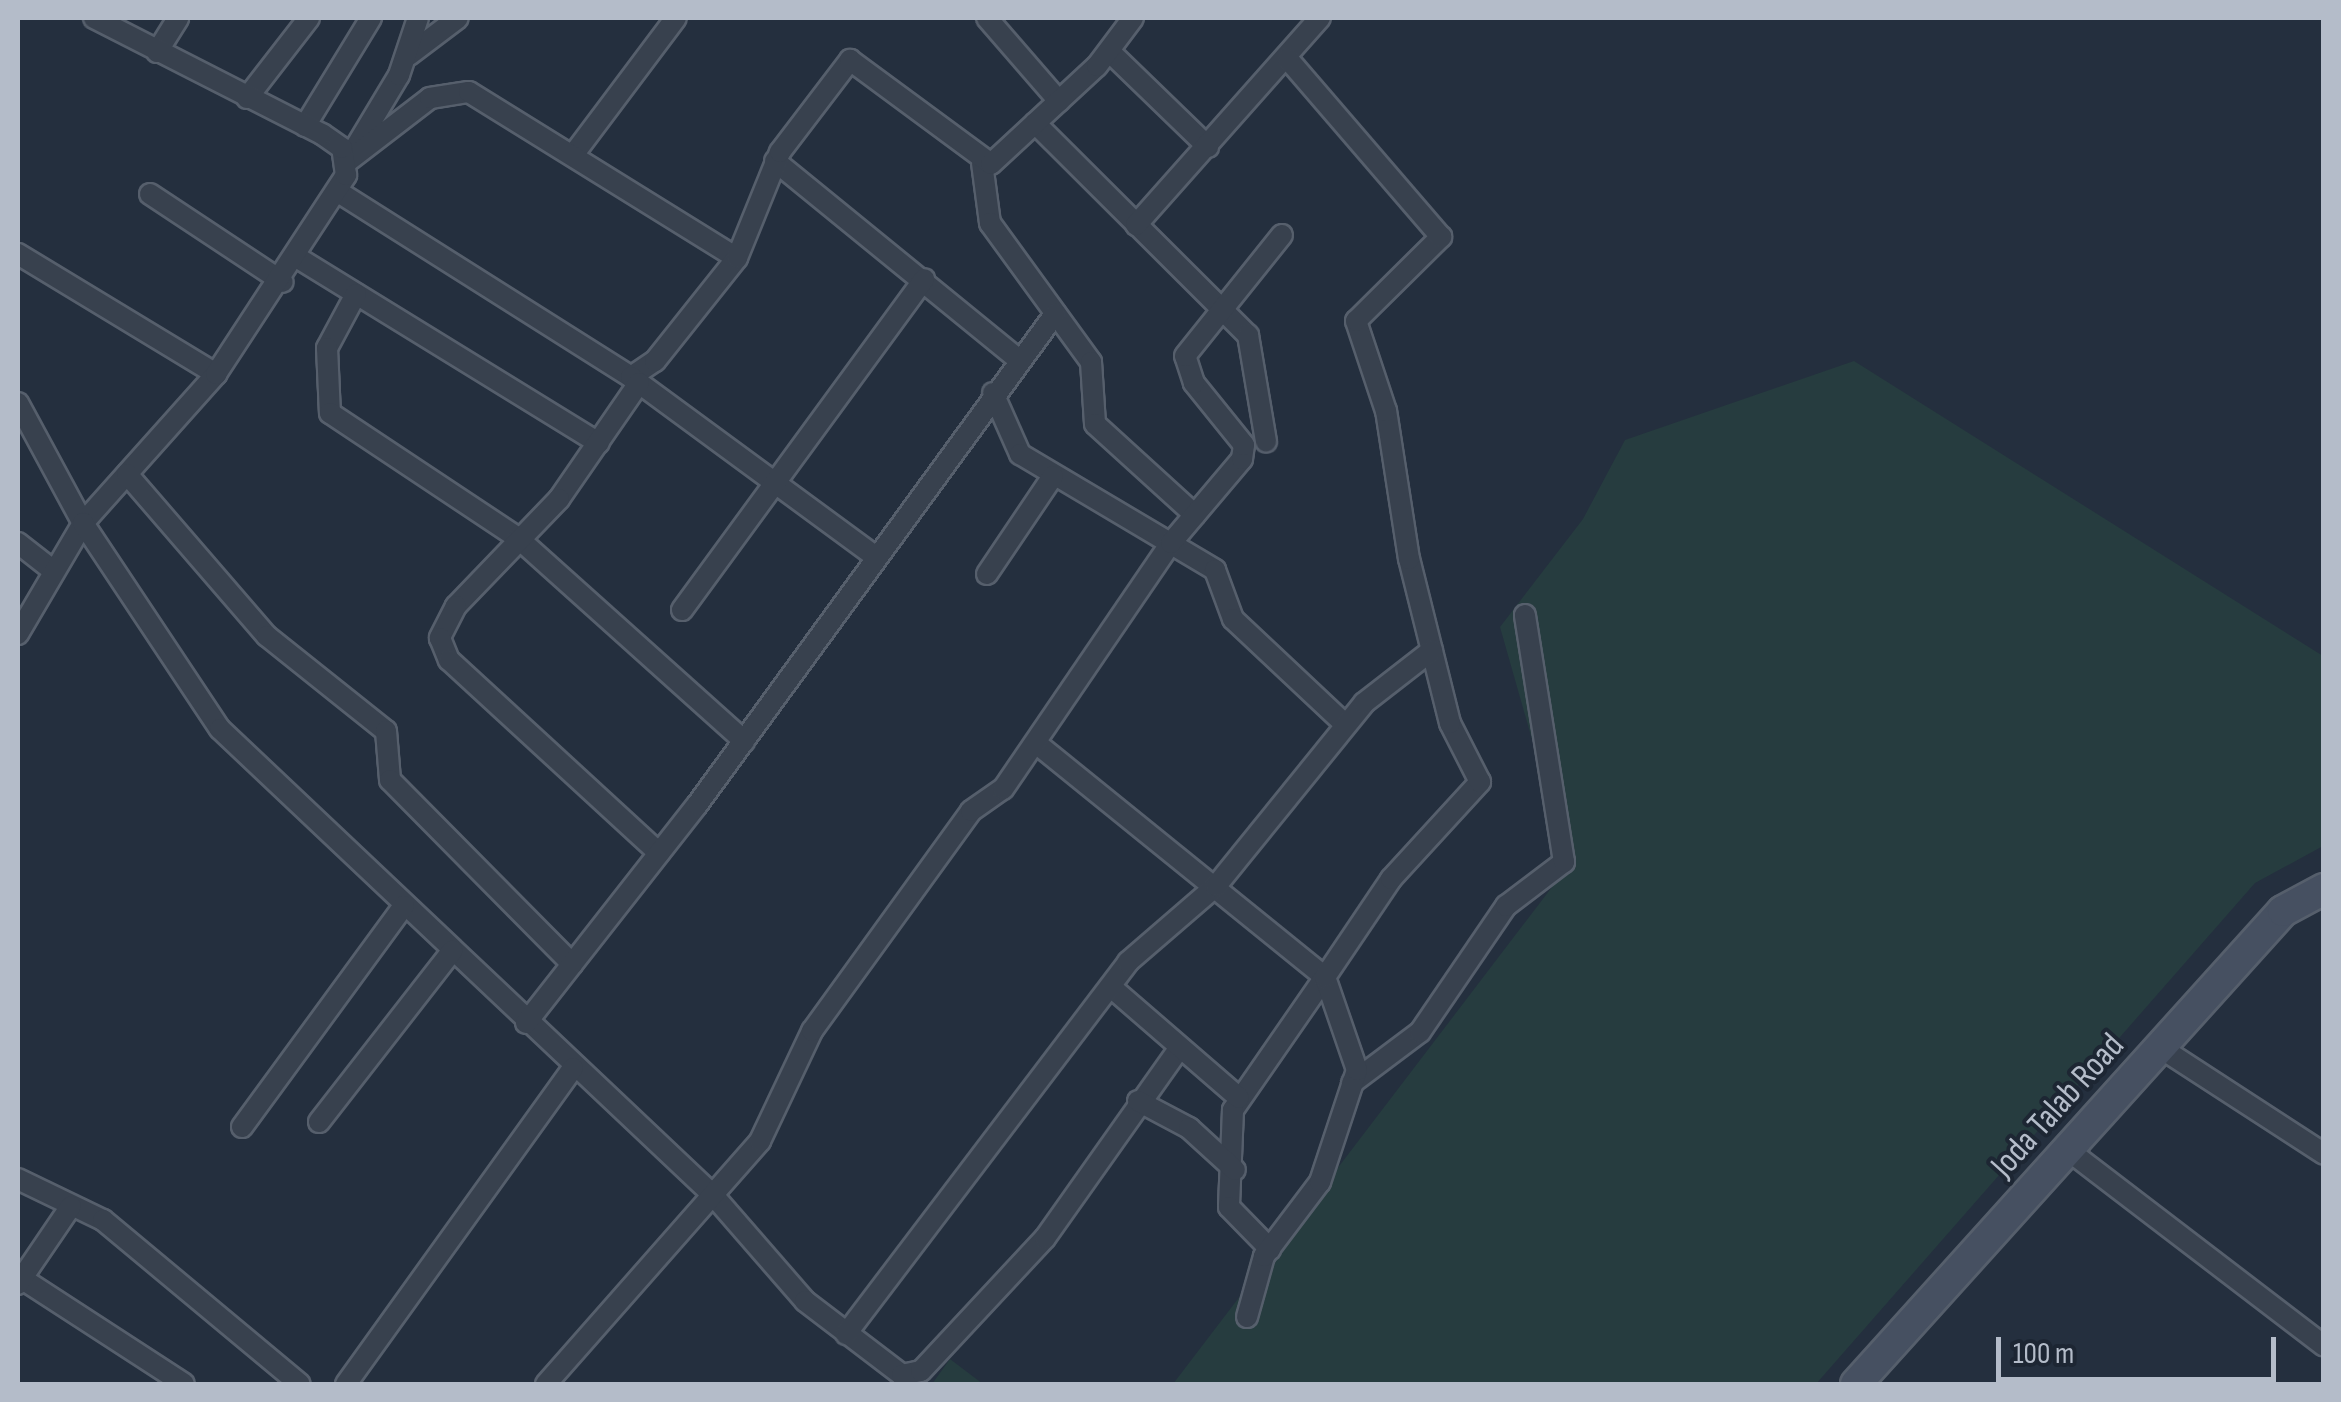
<!DOCTYPE html>
<html>
<head>
<meta charset="utf-8">
<style>
  body { margin:0 }
  #map { position:relative; width:2341px; height:1402px; overflow:hidden; background:#242f3e; font-family:"Sofia Sans Condensed",sans-serif }
  div>[style] { position:absolute }
  .green>* { inset:0; background:#263c3f }
  .roads { filter:drop-shadow(2px 0 #565f6c) drop-shadow(-2px 0 #565f6c) drop-shadow(0 2px #565f6c) drop-shadow(0 -2px #565f6c) }
  .street>* { height:20px; margin:-10px; padding:0 10px; transform-origin:10px; border-radius:10px; background:#38414e }
  .secondary>* { height:30px; margin:-15px; padding:0 15px; transform-origin:15px; border-radius:15px; background:#465061 }
  span { translate:-50% -50%; white-space:nowrap; text-align:center; line-height:1.15; -webkit-text-stroke:8px #1d2633; paint-order:stroke }
  .street-label { font-size:35px; color:#b4bcc9 }
  .frame { position:absolute; inset:0; border:20px solid #b4bcc9; pointer-events:none }
  .scale { position:absolute; left:1996px; top:1337px; width:280px; height:45px; box-sizing:border-box; border:5px solid #b4bcc9; border-top:0; padding-left:12px; font-size:30px; line-height:35px; white-space:nowrap; color:#b4bcc9; -webkit-text-stroke:8px #1d2633; paint-order:stroke }
</style>
</head>
<body>
<div id="map">
  <div class="green">
    <i style="clip-path:polygon(1854px 361px,2323px 656px,2323px 846px,2255px 883px,1816px 1384px,1173px 1384px,1568px 866px,1500px 627px,1583px 519px,1625px 440px)"></i>
    <i style="clip-path:polygon(950px 1359px,983px 1384px,932px 1384px)"></i>
  </div>
  <div class="roads">
    <div class="street">
      <i style="left:987px;top:18px;width:110px;rotate:49.1deg"></i>
      <i style="left:1109px;top:51px;width:138px;rotate:44.1deg"></i>
      <i style="left:157px;top:52px;width:40px;rotate:-58deg"></i>
      <i style="left:409px;top:55px;width:61px;rotate:-37.1deg"></i>
      <i style="left:247px;top:98px;width:101px;rotate:-52.2deg"></i>
      <i style="left:1035px;top:123px;width:301px;rotate:44.9deg"></i>
      <i style="left:1248px;top:335px;width:108px;rotate:80.4deg"></i>
      <i style="left:305px;top:126px;width:127px;rotate:-58.6deg"></i>
      <i style="left:354px;top:150px;width:87px;rotate:-59deg"></i>
      <i style="left:399px;top:75px;width:60px;rotate:-71.6deg"></i>
      <i style="left:573px;top:155px;width:171px;rotate:-53.1deg"></i>
      <i style="left:348px;top:161px;width:103px;rotate:-37.5deg"></i>
      <i style="left:430px;top:98px;width:39px;rotate:-9deg"></i>
      <i style="left:469px;top:92px;width:315px;rotate:31.8deg"></i>
      <i style="left:775px;top:161px;width:315px;rotate:39.2deg"></i>
      <i style="left:982px;top:163px;width:61px;rotate:82.4deg"></i>
      <i style="left:990px;top:223px;width:172px;rotate:54deg"></i>
      <i style="left:1091px;top:362px;width:62px;rotate:86.3deg"></i>
      <i style="left:1095px;top:424px;width:135px;rotate:42.3deg"></i>
      <i style="left:340px;top:193px;width:344px;rotate:32.3deg"></i>
      <i style="left:631px;top:377px;width:29px;rotate:-34deg"></i>
      <i style="left:655px;top:361px;width:132px;rotate:-51.5deg"></i>
      <i style="left:737px;top:258px;width:114px;rotate:-67.9deg"></i>
      <i style="left:780px;top:152px;width:116px;rotate:-52.7deg"></i>
      <i style="left:850px;top:60px;width:175px;rotate:36.4deg"></i>
      <i style="left:991px;top:164px;width:144px;rotate:-42.8deg"></i>
      <i style="left:1097px;top:66px;width:60px;rotate:-53.1deg"></i>
      <i style="left:150px;top:194px;width:159px;rotate:33.5deg"></i>
      <i style="left:1136px;top:225px;width:277px;rotate:-48.4deg"></i>
      <i style="left:18px;top:254px;width:232px;rotate:31.2deg"></i>
      <i style="left:298px;top:258px;width:353px;rotate:31.6deg"></i>
      <i style="left:356px;top:294px;width:61px;rotate:118.2deg"></i>
      <i style="left:327px;top:348px;width:65px;rotate:87.4deg"></i>
      <i style="left:330px;top:413px;width:226px;rotate:33.6deg"></i>
      <i style="left:518px;top:538px;width:304px;rotate:41.9deg"></i>
      <i style="left:631px;top:377px;width:304px;rotate:36.3deg"></i>
      <i style="left:639px;top:383px;width:141px;rotate:124.6deg"></i>
      <i style="left:559px;top:499px;width:149px;rotate:133.9deg"></i>
      <i style="left:456px;top:606px;width:36px;rotate:117deg"></i>
      <i style="left:440px;top:638px;width:24px;rotate:68deg"></i>
      <i style="left:449px;top:660px;width:285px;rotate:42.6deg"></i>
      <i style="left:993px;top:393px;width:67px;rotate:66.1deg"></i>
      <i style="left:1020px;top:454px;width:227px;rotate:30.7deg"></i>
      <i style="left:1215px;top:570px;width:52px;rotate:69.8deg"></i>
      <i style="left:1233px;top:619px;width:154px;rotate:43.2deg"></i>
      <i style="left:18px;top:403px;width:136px;rotate:61.6deg"></i>
      <i style="left:83px;top:523px;width:200px;rotate:-48.2deg"></i>
      <i style="left:216px;top:374px;width:238px;rotate:-56.8deg"></i>
      <i style="left:346px;top:175px;width:27px;rotate:-98deg"></i>
      <i style="left:342px;top:148px;width:24px;rotate:-145deg"></i>
      <i style="left:322px;top:134px;width:256px;rotate:-153deg"></i>
      <i style="left:127px;top:474px;width:214px;rotate:49.2deg"></i>
      <i style="left:267px;top:636px;width:152px;rotate:38.6deg"></i>
      <i style="left:386px;top:731px;width:49px;rotate:85.3deg"></i>
      <i style="left:390px;top:780px;width:259px;rotate:45.3deg"></i>
      <i style="left:18px;top:543px;width:42px;rotate:38.2deg"></i>
      <i style="left:987px;top:574px;width:118px;rotate:-56deg"></i>
      <i style="left:682px;top:610px;width:410px;rotate:-53.8deg"></i>
      <i style="left:18px;top:634px;width:129px;rotate:-59.6deg"></i>
      <i style="left:83px;top:523px;width:247px;rotate:56.4deg"></i>
      <i style="left:220px;top:729px;width:678px;rotate:43.39deg"></i>
      <i style="left:713px;top:1195px;width:140px;rotate:49deg"></i>
      <i style="left:805px;top:1301px;width:122px;rotate:37.3deg"></i>
      <i style="left:902px;top:1375px;width:19px;rotate:-12deg"></i>
      <i style="left:921px;top:1371px;width:182px;rotate:-47deg"></i>
      <i style="left:1045px;top:1238px;width:232px;rotate:-54.7deg"></i>
      <i style="left:1036px;top:743px;width:372px;rotate:39deg"></i>
      <i style="left:1325px;top:977px;width:162px;rotate:124.7deg"></i>
      <i style="left:1233px;top:1110px;width:97px;rotate:92.4deg"></i>
      <i style="left:1229px;top:1207px;width:59px;rotate:45.7deg"></i>
      <i style="left:1111px;top:987px;width:169px;rotate:40.9deg"></i>
      <i style="left:526px;top:1023px;width:277px;rotate:-51.9deg"></i>
      <i style="left:697px;top:805px;width:608px;rotate:-53.9deg"></i>
      <i style="left:2161px;top:1048px;width:194px;rotate:33deg"></i>
      <i style="left:1352px;top:1083px;width:85px;rotate:-36.9deg"></i>
      <i style="left:1420px;top:1032px;width:153px;rotate:-55.7deg"></i>
      <i style="left:1506px;top:906px;width:73px;rotate:-37.2deg"></i>
      <i style="left:1564px;top:862px;width:250px;rotate:-99deg"></i>
      <i style="left:1138px;top:1101px;width:58px;rotate:27.9deg"></i>
      <i style="left:1189px;top:1128px;width:62px;rotate:42.4deg"></i>
      <i style="left:319px;top:1122px;width:217px;rotate:-52.1deg"></i>
      <i style="left:242px;top:1127px;width:274px;rotate:-53.8deg"></i>
      <i style="left:2068px;top:1150px;width:322px;rotate:37.4deg"></i>
      <i style="left:18px;top:1179px;width:94px;rotate:25.8deg"></i>
      <i style="left:103px;top:1220px;width:256px;rotate:39.8deg"></i>
      <i style="left:21px;top:1278px;width:194px;rotate:33deg"></i>
      <i style="left:18px;top:1284px;width:94px;rotate:-55.8deg"></i>
      <i style="left:1247px;top:1317px;width:63px;rotate:-74.4deg"></i>
      <i style="left:1264px;top:1256px;width:93px;rotate:-52.9deg"></i>
      <i style="left:1320px;top:1182px;width:118px;rotate:-71.7deg"></i>
      <i style="left:1357px;top:1070px;width:98px;rotate:-109deg"></i>
      <i style="left:1325px;top:977px;width:118px;rotate:-56deg"></i>
      <i style="left:1391px;top:879px;width:132px;rotate:-47.5deg"></i>
      <i style="left:1480px;top:782px;width:66px;rotate:-117deg"></i>
      <i style="left:1450px;top:723px;width:169px;rotate:-104deg"></i>
      <i style="left:1409px;top:559px;width:150px;rotate:-98.8deg"></i>
      <i style="left:1386px;top:411px;width:95px;rotate:-108.4deg"></i>
      <i style="left:1356px;top:321px;width:120px;rotate:-44.7deg"></i>
      <i style="left:1441px;top:237px;width:235px;rotate:-130.7deg"></i>
      <i style="left:846px;top:1334px;width:467px;rotate:-52.8deg"></i>
      <i style="left:1128px;top:962px;width:116px;rotate:-40.8deg"></i>
      <i style="left:1216px;top:886px;width:235px;rotate:-51deg"></i>
      <i style="left:1364px;top:703px;width:86px;rotate:-37.9deg"></i>
      <i style="left:346px;top:1384px;width:389px;rotate:-54.3deg"></i>
      <i style="left:546px;top:1384px;width:324px;rotate:-48.6deg"></i>
      <i style="left:760px;top:1141px;width:122px;rotate:-64.7deg"></i>
      <i style="left:812px;top:1031px;width:271px;rotate:-54.1deg"></i>
      <i style="left:971px;top:811px;width:39px;rotate:-35deg"></i>
      <i style="left:1003px;top:789px;width:298px;rotate:-55.7deg"></i>
      <i style="left:1171px;top:543px;width:110px;rotate:-49.8deg"></i>
      <i style="left:1242px;top:459px;width:14px;rotate:-82deg"></i>
      <i style="left:1244px;top:445px;width:80px;rotate:-128.9deg"></i>
      <i style="left:1194px;top:383px;width:28px;rotate:-108deg"></i>
      <i style="left:1185px;top:356px;width:155px;rotate:-51.3deg"></i>
    </div>
    <div class="secondary">
      <i style="left:1856px;top:1384px;width:637px;rotate:-47.93deg"></i>
      <i style="left:2283px;top:911px;width:47px;rotate:-28.2deg"></i>
    </div>
  </div>
  <div class="street-label">
    <span style="left:2058px;top:1106px;rotate:-48deg">Joda Talab Road</span>
  </div>
  <div class="frame"></div>
  <div class="scale">100 m</div>
</div>
</body>
</html>
